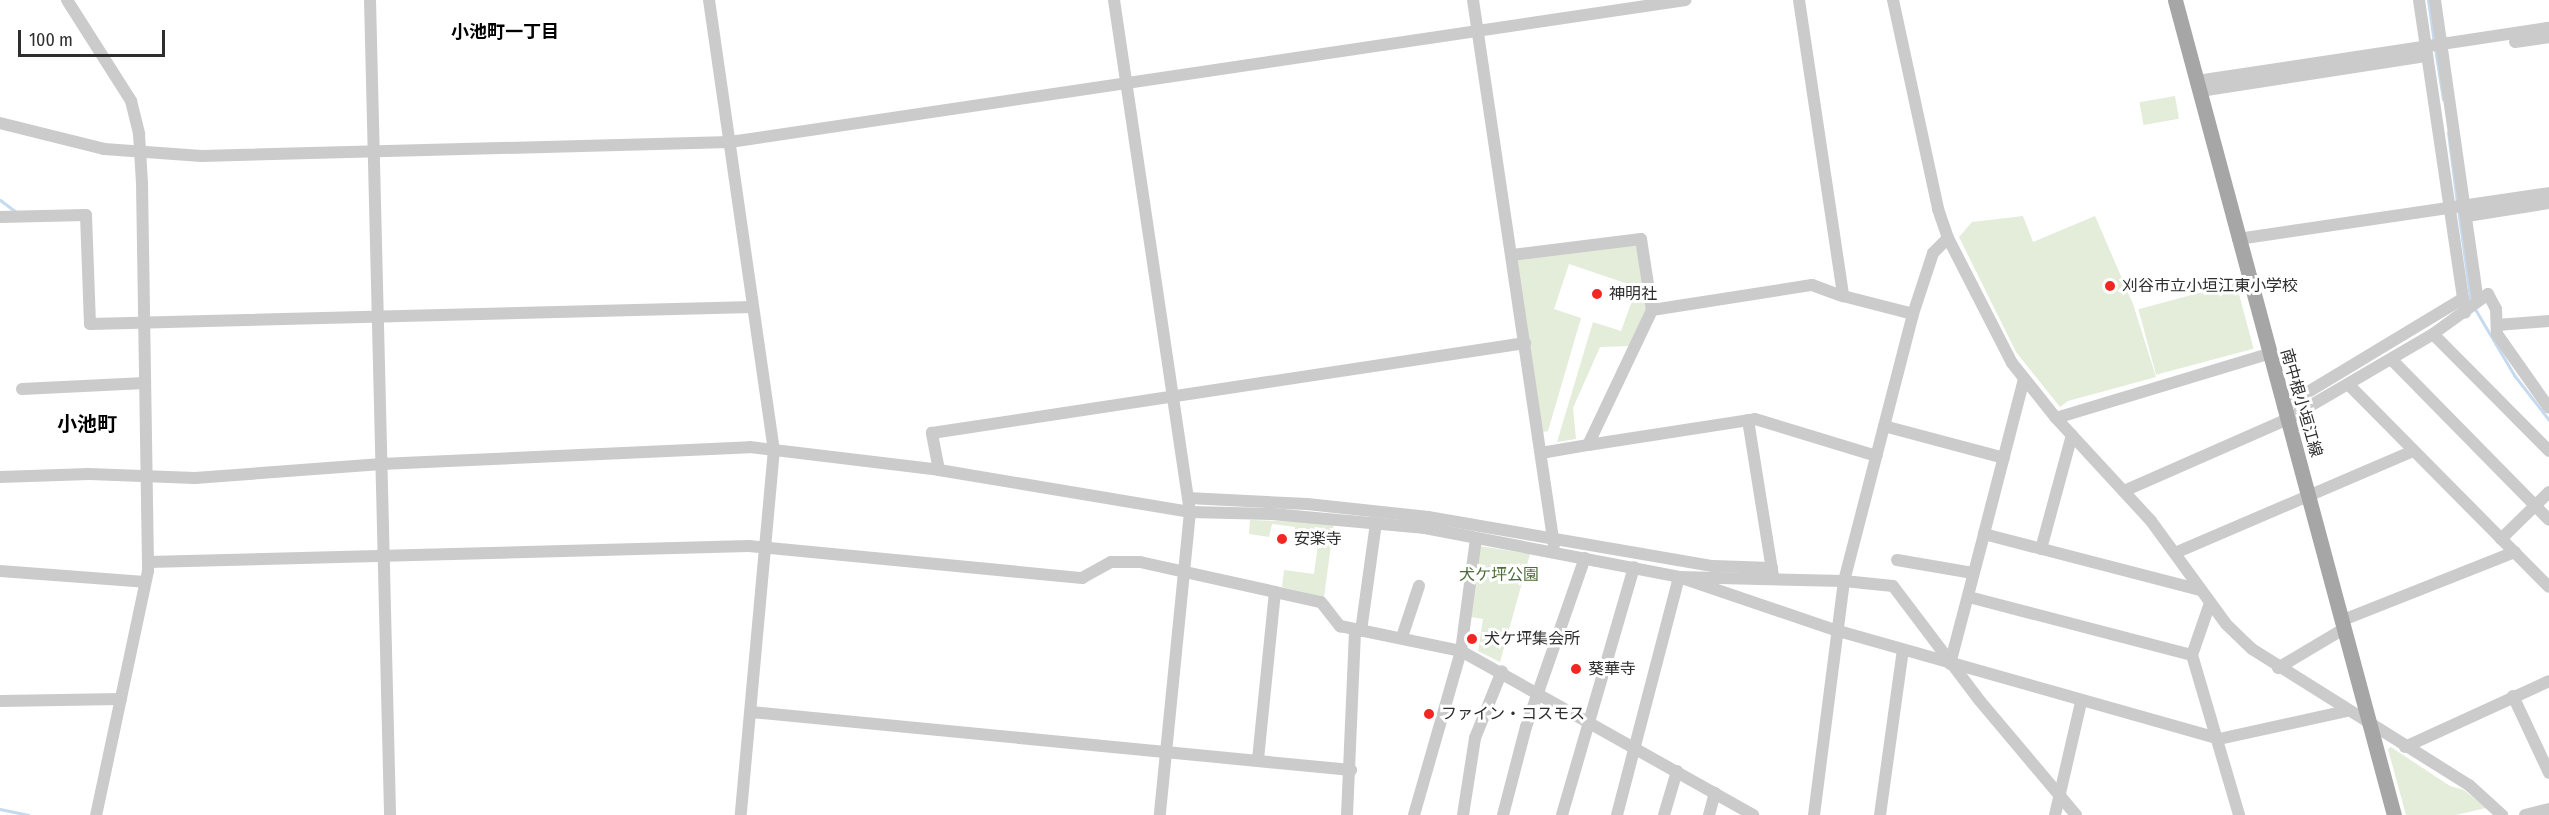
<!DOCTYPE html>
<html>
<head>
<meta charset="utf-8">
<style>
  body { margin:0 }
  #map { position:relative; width:2549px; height:815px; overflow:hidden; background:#fff; font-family:"Fira Sans Condensed","Noto Sans JP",sans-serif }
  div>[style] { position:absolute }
  .green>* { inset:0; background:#e3edda; transform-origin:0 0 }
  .stream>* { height:3px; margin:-1.5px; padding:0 1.5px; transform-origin:1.5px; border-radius:1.5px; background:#c5daee }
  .minor>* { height:12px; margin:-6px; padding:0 6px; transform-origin:6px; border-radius:6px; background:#cbcbcb }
  .major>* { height:15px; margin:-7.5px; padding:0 7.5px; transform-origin:7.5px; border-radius:7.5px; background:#a6a6a6 }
  .dots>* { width:16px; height:16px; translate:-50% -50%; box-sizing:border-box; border:3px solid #fff; border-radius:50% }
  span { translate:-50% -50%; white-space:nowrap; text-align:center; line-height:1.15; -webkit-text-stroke:6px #fff; paint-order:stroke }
  .poi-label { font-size:16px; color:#2e2e2e }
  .left { translate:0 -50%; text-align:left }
  .street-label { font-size:16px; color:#2e2e2e }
  .park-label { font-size:16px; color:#4c6d38 }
  .neighbourhood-label { font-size:18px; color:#000; font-weight:700 }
  .quarter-label { font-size:20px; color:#000; font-weight:700 }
  .scale { position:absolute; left:18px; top:30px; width:147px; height:27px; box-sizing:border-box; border:3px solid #2e2e2e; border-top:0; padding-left:8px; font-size:18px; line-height:21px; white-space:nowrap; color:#2e2e2e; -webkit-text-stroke:4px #fff; paint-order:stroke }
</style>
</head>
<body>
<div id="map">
  <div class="green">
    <i style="left:2175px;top:96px;width:23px;height:36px;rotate:80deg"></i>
    <i style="clip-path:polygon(2023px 216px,2033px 242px,2095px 216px,2133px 304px,2156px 377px,2068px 401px,2060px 407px,2016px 352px,1959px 237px,1972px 222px)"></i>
    <i style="clip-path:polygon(1637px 243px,1647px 309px,1630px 346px,1600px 347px,1573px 408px,1576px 439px,1557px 442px,1593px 322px,1621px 331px,1637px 287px,1569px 264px,1554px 309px,1581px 318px,1548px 431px,1543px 432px,1517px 260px)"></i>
    <i style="left:2236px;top:283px;width:68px;height:101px;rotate:75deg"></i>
    <i style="clip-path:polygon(1250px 520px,1334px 523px,1324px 597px,1282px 587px,1284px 570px,1314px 574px,1318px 544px,1294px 536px,1295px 527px,1272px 524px,1269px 537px,1249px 534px)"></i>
    <i style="clip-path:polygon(1479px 546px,1530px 554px,1500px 662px,1478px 651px,1483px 619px,1471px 617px)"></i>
    <i style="clip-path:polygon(2391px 747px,2450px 786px,2464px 790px,2486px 808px,2456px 815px,2406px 815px,2388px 749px)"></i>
  </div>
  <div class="stream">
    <i style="left:2428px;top:0;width:43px;rotate:82.1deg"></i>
    <i style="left:2435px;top:49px;width:51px;rotate:80.9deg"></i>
    <i style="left:2448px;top:132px;width:72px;rotate:82.8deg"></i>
    <i style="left:0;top:200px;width:20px;rotate:37deg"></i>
    <i style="left:2458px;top:209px;width:96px;rotate:82.2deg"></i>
    <i style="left:2475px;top:309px;width:77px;rotate:59.4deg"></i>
    <i style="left:2514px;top:375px;width:57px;rotate:52.1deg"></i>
    <i style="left:0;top:809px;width:29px;rotate:12deg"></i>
  </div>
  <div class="minor">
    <i style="left:67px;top:0;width:120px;rotate:57.6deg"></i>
    <i style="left:131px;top:101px;width:34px;rotate:76deg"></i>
    <i style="left:139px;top:134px;width:49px;rotate:86.5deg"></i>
    <i style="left:142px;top:183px;width:388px;rotate:89.1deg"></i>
    <i style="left:148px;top:571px;width:249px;rotate:102deg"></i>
    <i style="left:370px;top:0;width:815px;rotate:88.59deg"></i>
    <i style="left:709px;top:0;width:454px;rotate:81.8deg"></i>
    <i style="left:774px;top:449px;width:367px;rotate:95.2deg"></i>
    <i style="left:1114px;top:0;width:518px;rotate:81.56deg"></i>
    <i style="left:1190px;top:512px;width:304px;rotate:95.7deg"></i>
    <i style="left:1473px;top:0;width:551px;rotate:81.55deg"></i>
    <i style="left:1799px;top:0;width:299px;rotate:81.5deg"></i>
    <i style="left:1843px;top:296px;width:72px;rotate:14.4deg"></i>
    <i style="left:1893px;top:0;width:214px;rotate:77.8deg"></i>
    <i style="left:1938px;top:209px;width:31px;rotate:71deg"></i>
    <i style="left:1948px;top:238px;width:140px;rotate:62.9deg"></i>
    <i style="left:2012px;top:363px;width:70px;rotate:51.3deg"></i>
    <i style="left:2056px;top:418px;width:140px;rotate:47.3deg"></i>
    <i style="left:2151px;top:521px;width:127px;rotate:53.9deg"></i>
    <i style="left:2226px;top:624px;width:36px;rotate:44deg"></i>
    <i style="left:2252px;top:649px;width:256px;rotate:32.1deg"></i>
    <i style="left:2469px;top:785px;width:45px;rotate:42.3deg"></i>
    <i style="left:2419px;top:0;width:316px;rotate:81.6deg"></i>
    <i style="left:2435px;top:0;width:304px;rotate:81.9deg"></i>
    <i style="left:2515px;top:42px;width:34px;rotate:-8deg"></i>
    <i style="left:2197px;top:81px;width:356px;rotate:-8.6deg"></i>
    <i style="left:2200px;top:91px;width:230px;rotate:-8.8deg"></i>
    <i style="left:0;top:123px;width:107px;rotate:14deg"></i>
    <i style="left:104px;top:149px;width:98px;rotate:4.1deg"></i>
    <i style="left:202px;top:156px;width:528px;rotate:-1.52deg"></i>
    <i style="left:730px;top:142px;width:966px;rotate:-8.45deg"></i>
    <i style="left:2467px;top:216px;width:83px;rotate:-9deg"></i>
    <i style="left:0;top:217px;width:86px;rotate:-1.3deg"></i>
    <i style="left:86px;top:215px;width:109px;rotate:87.9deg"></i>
    <i style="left:90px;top:324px;width:663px;rotate:-1.47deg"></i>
    <i style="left:2238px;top:239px;width:314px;rotate:-8.4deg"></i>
    <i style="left:1512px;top:255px;width:130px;rotate:-7.1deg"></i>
    <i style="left:1641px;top:239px;width:72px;rotate:81.2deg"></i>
    <i style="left:2497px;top:325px;width:52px;rotate:-4.4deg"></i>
    <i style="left:2433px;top:334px;width:165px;rotate:45.2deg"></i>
    <i style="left:2392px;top:360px;width:224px;rotate:45.5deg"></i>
    <i style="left:2024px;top:379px;width:160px;rotate:104.5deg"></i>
    <i style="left:1984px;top:534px;width:223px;rotate:14.5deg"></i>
    <i style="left:2349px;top:385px;width:284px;rotate:45.3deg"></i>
    <i style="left:22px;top:389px;width:123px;rotate:-2.8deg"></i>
    <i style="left:2283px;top:407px;width:209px;rotate:-31.1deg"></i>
    <i style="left:2056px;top:418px;width:221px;rotate:-16.8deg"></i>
    <i style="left:1748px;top:420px;width:158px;rotate:80.9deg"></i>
    <i style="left:1884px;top:426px;width:124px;rotate:14.9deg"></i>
    <i style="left:1588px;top:445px;width:169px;rotate:-8.8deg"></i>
    <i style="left:1755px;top:419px;width:127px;rotate:16.9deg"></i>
    <i style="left:1541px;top:453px;width:48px;rotate:-9.7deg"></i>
    <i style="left:1588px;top:445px;width:149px;rotate:-64.6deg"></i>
    <i style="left:1652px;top:310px;width:162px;rotate:-8.9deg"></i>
    <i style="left:1812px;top:285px;width:33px;rotate:20deg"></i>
    <i style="left:939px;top:470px;width:38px;rotate:-101deg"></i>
    <i style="left:932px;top:433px;width:600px;rotate:-8.63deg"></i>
    <i style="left:0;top:477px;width:89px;rotate:-1.9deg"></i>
    <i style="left:89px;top:474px;width:106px;rotate:2.2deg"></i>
    <i style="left:195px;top:478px;width:187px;rotate:-4.3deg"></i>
    <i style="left:381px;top:464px;width:369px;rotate:-2.6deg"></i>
    <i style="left:750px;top:447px;width:190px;rotate:6.9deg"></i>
    <i style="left:939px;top:470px;width:254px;rotate:9.5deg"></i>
    <i style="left:1190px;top:512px;width:82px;rotate:1.4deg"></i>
    <i style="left:1272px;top:514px;width:154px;rotate:5.2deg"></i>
    <i style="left:1425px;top:528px;width:259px;rotate:10.9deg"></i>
    <i style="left:1679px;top:577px;width:165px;rotate:1.4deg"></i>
    <i style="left:1844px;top:581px;width:49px;rotate:5.8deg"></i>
    <i style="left:1893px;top:586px;width:144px;rotate:52.9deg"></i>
    <i style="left:1980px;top:701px;width:149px;rotate:49.9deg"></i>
    <i style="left:2124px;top:491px;width:177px;rotate:-23.7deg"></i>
    <i style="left:2286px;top:420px;width:170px;rotate:-30.3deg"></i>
    <i style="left:2433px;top:334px;width:68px;rotate:-36deg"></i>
    <i style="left:2488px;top:294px;width:17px;rotate:62deg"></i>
    <i style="left:2496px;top:309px;width:25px;rotate:88deg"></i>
    <i style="left:2497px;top:334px;width:90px;rotate:54.9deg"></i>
    <i style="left:1188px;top:498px;width:119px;rotate:2.9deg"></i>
    <i style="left:1307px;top:504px;width:122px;rotate:6.1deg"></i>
    <i style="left:1428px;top:517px;width:289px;rotate:9.8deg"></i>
    <i style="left:1713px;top:566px;width:59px;rotate:1.9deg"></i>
    <i style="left:2501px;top:539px;width:67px;rotate:-44.4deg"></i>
    <i style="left:2041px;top:549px;width:118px;rotate:-74.8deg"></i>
    <i style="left:2175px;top:553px;width:259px;rotate:-23.2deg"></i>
    <i style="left:1897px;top:560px;width:77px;rotate:9.7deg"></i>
    <i style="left:148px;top:562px;width:601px;rotate:-1.52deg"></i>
    <i style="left:749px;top:546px;width:335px;rotate:5.5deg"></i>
    <i style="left:1082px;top:578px;width:33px;rotate:-29deg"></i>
    <i style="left:1111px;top:562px;width:29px"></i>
    <i style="left:1140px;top:562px;width:185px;rotate:12.5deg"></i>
    <i style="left:1321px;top:602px;width:31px;rotate:52deg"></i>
    <i style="left:1340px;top:626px;width:124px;rotate:11.7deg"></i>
    <i style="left:1461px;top:651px;width:335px;rotate:29.3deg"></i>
    <i style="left:0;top:571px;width:145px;rotate:4.3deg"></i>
    <i style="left:1969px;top:597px;width:230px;rotate:14.6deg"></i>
    <i style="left:2210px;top:603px;width:55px;rotate:109.1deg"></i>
    <i style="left:2192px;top:655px;width:167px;rotate:73.6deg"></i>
    <i style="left:2343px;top:620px;width:185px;rotate:-21.6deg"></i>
    <i style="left:1361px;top:631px;width:109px;rotate:-82.1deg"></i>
    <i style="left:1402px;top:637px;width:54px;rotate:-71.6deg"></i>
    <i style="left:1950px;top:664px;width:134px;rotate:-75.3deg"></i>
    <i style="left:2278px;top:668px;width:78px;rotate:-30.8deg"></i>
    <i style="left:2513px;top:696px;width:85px;rotate:64.9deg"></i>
    <i style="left:0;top:701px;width:121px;rotate:-0.9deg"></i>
    <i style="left:751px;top:712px;width:603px;rotate:5.52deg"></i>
    <i style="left:2405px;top:747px;width:158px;rotate:-24.6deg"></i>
    <i style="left:1258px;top:759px;width:168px;rotate:-84.2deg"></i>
    <i style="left:1347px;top:815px;width:185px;rotate:-87.5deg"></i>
    <i style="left:1414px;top:815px;width:171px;rotate:-74deg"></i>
    <i style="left:1461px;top:651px;width:113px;rotate:-82.4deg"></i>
    <i style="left:1463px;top:815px;width:78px;rotate:-81.1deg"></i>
    <i style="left:1475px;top:738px;width:72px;rotate:-68.1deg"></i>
    <i style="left:1503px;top:815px;width:91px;rotate:-75.4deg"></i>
    <i style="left:1526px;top:727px;width:179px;rotate:-70.8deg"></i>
    <i style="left:1562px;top:815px;width:258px;rotate:-73.8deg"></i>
    <i style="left:1617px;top:815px;width:246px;rotate:-75.4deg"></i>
    <i style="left:1679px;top:577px;width:165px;rotate:18.8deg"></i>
    <i style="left:1835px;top:630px;width:399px;rotate:15.8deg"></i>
    <i style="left:2219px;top:739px;width:130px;rotate:-12.4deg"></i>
    <i style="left:1664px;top:815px;width:46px;rotate:-73.5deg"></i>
    <i style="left:1709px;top:815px;width:23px;rotate:-75deg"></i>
    <i style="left:1814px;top:815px;width:236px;rotate:-82.7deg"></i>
    <i style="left:1844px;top:581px;width:276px;rotate:-75.5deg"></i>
    <i style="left:1913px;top:314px;width:64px;rotate:-71.8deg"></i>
    <i style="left:1933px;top:253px;width:21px;rotate:-45deg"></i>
    <i style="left:1880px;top:815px;width:167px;rotate:-82.1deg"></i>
    <i style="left:2055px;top:815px;width:116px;rotate:-77deg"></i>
    <i style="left:2525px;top:815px;width:25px;rotate:-14deg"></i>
  </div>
  <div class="major">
    <i style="left:2175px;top:0;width:844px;rotate:74.96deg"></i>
  </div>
  <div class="dots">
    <i style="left:2110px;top:286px;background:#f22723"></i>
    <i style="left:1597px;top:294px;background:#f22723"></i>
    <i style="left:1282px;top:539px;background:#f22723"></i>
    <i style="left:1472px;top:639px;background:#f22723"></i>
    <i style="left:1576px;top:669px;background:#f22723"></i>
    <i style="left:1429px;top:714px;background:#f22723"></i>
  </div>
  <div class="poi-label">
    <span class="left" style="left:2122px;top:286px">刈谷市立小垣江東小学校</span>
    <span class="left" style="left:1609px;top:294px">神明社</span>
    <span class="left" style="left:1294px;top:539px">安楽寺</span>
    <span class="left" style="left:1484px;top:639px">犬ケ坪集会所</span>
    <span class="left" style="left:1588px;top:669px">葵華寺</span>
    <span class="left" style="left:1441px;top:714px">ファイン・コスモス</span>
  </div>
  <div class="street-label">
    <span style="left:2301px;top:403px;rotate:74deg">南中根小垣江線</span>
  </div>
  <div class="park-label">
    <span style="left:1499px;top:575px">犬ケ坪公園</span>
  </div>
  <div class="neighbourhood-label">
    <span style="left:505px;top:32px">小池町一丁目</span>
  </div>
  <div class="quarter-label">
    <span style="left:87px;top:424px">小池町</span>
  </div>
  <div class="scale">100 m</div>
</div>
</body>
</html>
